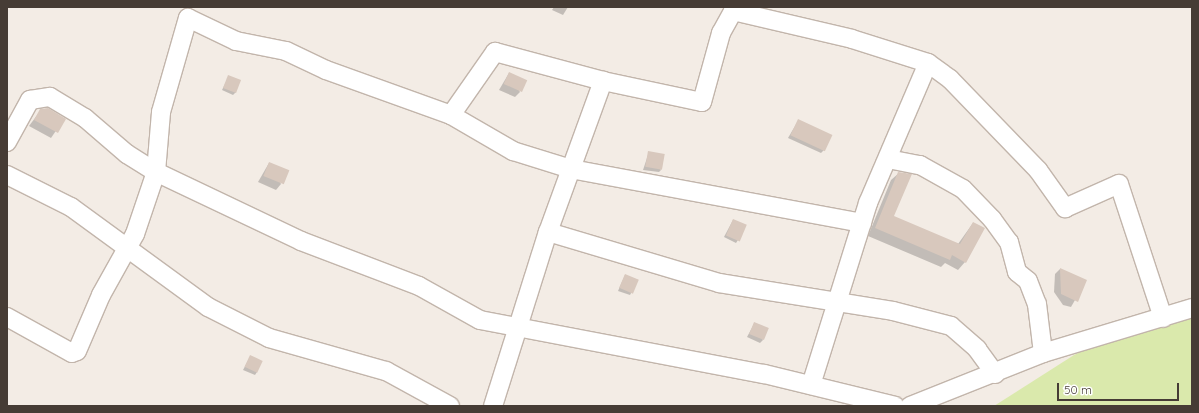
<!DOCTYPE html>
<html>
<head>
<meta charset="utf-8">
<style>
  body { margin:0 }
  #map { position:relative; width:1199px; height:413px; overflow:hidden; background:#f3ece5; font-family:Quicksand,sans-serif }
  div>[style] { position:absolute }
  .green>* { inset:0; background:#dae9ac }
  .shadow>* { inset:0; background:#0003 }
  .building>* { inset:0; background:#d8c8bd; transform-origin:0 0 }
  .roads { filter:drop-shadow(1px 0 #c2b5ab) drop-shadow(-1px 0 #c2b5ab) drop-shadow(0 1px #c2b5ab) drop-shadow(0 -1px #c2b5ab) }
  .street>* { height:18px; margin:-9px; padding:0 9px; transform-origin:9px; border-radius:9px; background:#fff }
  span { translate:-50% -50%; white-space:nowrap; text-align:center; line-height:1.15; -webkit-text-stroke:4px #fff; paint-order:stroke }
  .frame { position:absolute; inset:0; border:8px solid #463c35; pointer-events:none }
  .scale { position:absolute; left:1057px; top:383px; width:122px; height:18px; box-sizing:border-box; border:2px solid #463c35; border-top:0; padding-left:5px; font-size:12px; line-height:14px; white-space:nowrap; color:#463c35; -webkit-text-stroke:3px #fff; paint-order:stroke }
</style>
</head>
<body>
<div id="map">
  <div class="green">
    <i style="clip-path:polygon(1192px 298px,1192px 406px,994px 406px,1074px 355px)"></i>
  </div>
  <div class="shadow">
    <i style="clip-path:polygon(554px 7px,568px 7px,563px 15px,552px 10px)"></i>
    <i style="clip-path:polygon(509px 73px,520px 92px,515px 97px,499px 90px)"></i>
    <i style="clip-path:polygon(229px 76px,236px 92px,233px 95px,222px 90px)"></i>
    <i style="clip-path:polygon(41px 110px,64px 119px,51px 138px,29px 126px)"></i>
    <i style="clip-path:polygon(798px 121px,824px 150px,821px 153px,788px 138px)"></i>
    <i style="clip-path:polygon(649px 152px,661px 170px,659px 172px,643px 170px)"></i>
    <i style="clip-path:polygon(269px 163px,281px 184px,276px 190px,258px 182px)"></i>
    <i style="clip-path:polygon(899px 173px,893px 217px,958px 244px,973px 223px,965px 262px,958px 270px,945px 263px,941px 267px,868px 236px,891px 180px)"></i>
    <i style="clip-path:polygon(733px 220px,738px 240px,736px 243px,724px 237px)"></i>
    <i style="clip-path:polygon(1060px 269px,1086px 281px,1071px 307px,1063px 305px,1054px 292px,1055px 274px)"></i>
    <i style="clip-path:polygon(625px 275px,638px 280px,630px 295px,618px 291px)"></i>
    <i style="clip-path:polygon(754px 324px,763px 340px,760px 343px,747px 337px)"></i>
    <i style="clip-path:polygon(250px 357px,257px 372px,255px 375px,243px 370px)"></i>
  </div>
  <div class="building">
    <i style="left:509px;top:72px;width:20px;height:13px;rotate:24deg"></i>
    <i style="left:228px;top:75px;width:14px;height:14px;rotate:21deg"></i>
    <i style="clip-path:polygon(48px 108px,66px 119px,58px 133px,34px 120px,40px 109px)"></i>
    <i style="left:798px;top:119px;width:38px;height:18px;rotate:25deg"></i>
    <i style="left:648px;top:151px;width:17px;height:16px;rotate:10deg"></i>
    <i style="left:269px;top:162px;width:22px;height:15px;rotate:22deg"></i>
    <i style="clip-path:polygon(898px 172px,912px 174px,894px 216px,960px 244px,973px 222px,985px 228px,966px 263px,952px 255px,950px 260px,875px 228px)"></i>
    <i style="left:733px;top:219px;width:15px;height:18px;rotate:23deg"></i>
    <i style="clip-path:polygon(1060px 268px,1087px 280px,1078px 302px,1061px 294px)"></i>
    <i style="left:625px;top:274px;width:15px;height:15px;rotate:23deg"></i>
    <i style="left:754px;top:322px;width:16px;height:13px;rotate:22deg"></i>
    <i style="left:250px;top:355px;width:14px;height:13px;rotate:25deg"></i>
  </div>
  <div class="roads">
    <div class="street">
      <i style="left:451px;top:115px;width:77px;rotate:-55.1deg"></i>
      <i style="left:495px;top:52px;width:112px;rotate:15deg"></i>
      <i style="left:603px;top:81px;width:101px;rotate:12deg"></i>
      <i style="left:702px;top:102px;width:72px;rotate:-74.6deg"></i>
      <i style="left:721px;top:33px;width:25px;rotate:-61deg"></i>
      <i style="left:733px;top:11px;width:122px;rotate:13.2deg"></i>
      <i style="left:852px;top:39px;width:80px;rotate:17.5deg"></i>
      <i style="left:928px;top:63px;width:27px;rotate:36deg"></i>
      <i style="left:950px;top:79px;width:127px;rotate:46deg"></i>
      <i style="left:1038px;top:170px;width:47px;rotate:54.6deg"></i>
      <i style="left:1065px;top:208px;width:59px;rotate:-24deg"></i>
      <i style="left:1119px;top:184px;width:141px;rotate:71.8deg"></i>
      <i style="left:7px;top:142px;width:48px;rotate:-61.3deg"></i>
      <i style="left:30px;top:100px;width:20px;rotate:-9deg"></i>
      <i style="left:50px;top:97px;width:41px;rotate:31deg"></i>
      <i style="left:85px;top:118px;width:55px;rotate:40.6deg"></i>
      <i style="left:127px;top:154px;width:34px;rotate:32deg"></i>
      <i style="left:156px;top:172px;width:161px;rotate:25.4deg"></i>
      <i style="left:301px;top:241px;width:126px;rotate:20.9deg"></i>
      <i style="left:419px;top:286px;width:70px;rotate:29.1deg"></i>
      <i style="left:480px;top:320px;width:289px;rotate:10.8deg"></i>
      <i style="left:764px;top:374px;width:135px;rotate:13.7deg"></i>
      <i style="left:888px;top:159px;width:33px;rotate:11deg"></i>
      <i style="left:920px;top:165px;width:49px;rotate:29.2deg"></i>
      <i style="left:963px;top:189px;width:42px;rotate:46deg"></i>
      <i style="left:992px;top:219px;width:29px;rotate:54deg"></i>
      <i style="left:1009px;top:242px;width:31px;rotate:75deg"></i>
      <i style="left:1017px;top:272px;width:14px;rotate:39deg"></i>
      <i style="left:1028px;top:281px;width:25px;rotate:69deg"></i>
      <i style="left:1037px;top:304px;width:49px;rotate:83deg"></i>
      <i style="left:7px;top:175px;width:72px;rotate:26.6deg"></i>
      <i style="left:71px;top:207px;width:170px;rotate:36.1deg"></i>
      <i style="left:208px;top:307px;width:68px;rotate:26.9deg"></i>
      <i style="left:269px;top:338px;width:122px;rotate:15.8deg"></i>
      <i style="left:386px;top:371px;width:73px;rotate:28.7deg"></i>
      <i style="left:548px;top:232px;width:178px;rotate:16.6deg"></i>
      <i style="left:719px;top:283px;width:176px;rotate:9.1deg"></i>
      <i style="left:893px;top:311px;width:60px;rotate:14.5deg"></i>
      <i style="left:951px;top:326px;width:35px;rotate:41deg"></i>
      <i style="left:977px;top:349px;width:31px;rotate:54deg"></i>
      <i style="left:7px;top:317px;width:74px;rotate:29deg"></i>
      <i style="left:72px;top:353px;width:5px;rotate:-22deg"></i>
      <i style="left:77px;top:351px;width:61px;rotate:-66.8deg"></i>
      <i style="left:101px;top:295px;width:70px;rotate:-60.9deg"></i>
      <i style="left:135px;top:234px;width:65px;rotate:-71.3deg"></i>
      <i style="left:156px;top:172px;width:60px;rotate:-85.2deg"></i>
      <i style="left:161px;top:112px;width:98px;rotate:-74deg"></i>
      <i style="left:188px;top:18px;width:53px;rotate:25.6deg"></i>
      <i style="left:236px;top:41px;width:51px;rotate:11.3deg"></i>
      <i style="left:286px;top:51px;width:44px;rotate:25.4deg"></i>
      <i style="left:326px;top:70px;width:133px;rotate:19.8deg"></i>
      <i style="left:451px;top:115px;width:72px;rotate:30.1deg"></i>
      <i style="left:513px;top:151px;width:61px;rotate:17.2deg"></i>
      <i style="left:571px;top:169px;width:296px;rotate:10.5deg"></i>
      <i style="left:811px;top:385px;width:191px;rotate:-72.6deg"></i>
      <i style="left:868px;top:203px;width:152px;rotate:-66.8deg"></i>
      <i style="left:493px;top:406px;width:182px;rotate:-72.5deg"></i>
      <i style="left:548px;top:232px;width:161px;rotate:-70deg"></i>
      <i style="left:910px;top:406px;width:143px;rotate:-21.7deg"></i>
      <i style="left:1043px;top:353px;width:156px;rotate:-16.8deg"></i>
    </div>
  </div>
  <div class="frame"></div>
  <div class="scale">50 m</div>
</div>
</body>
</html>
